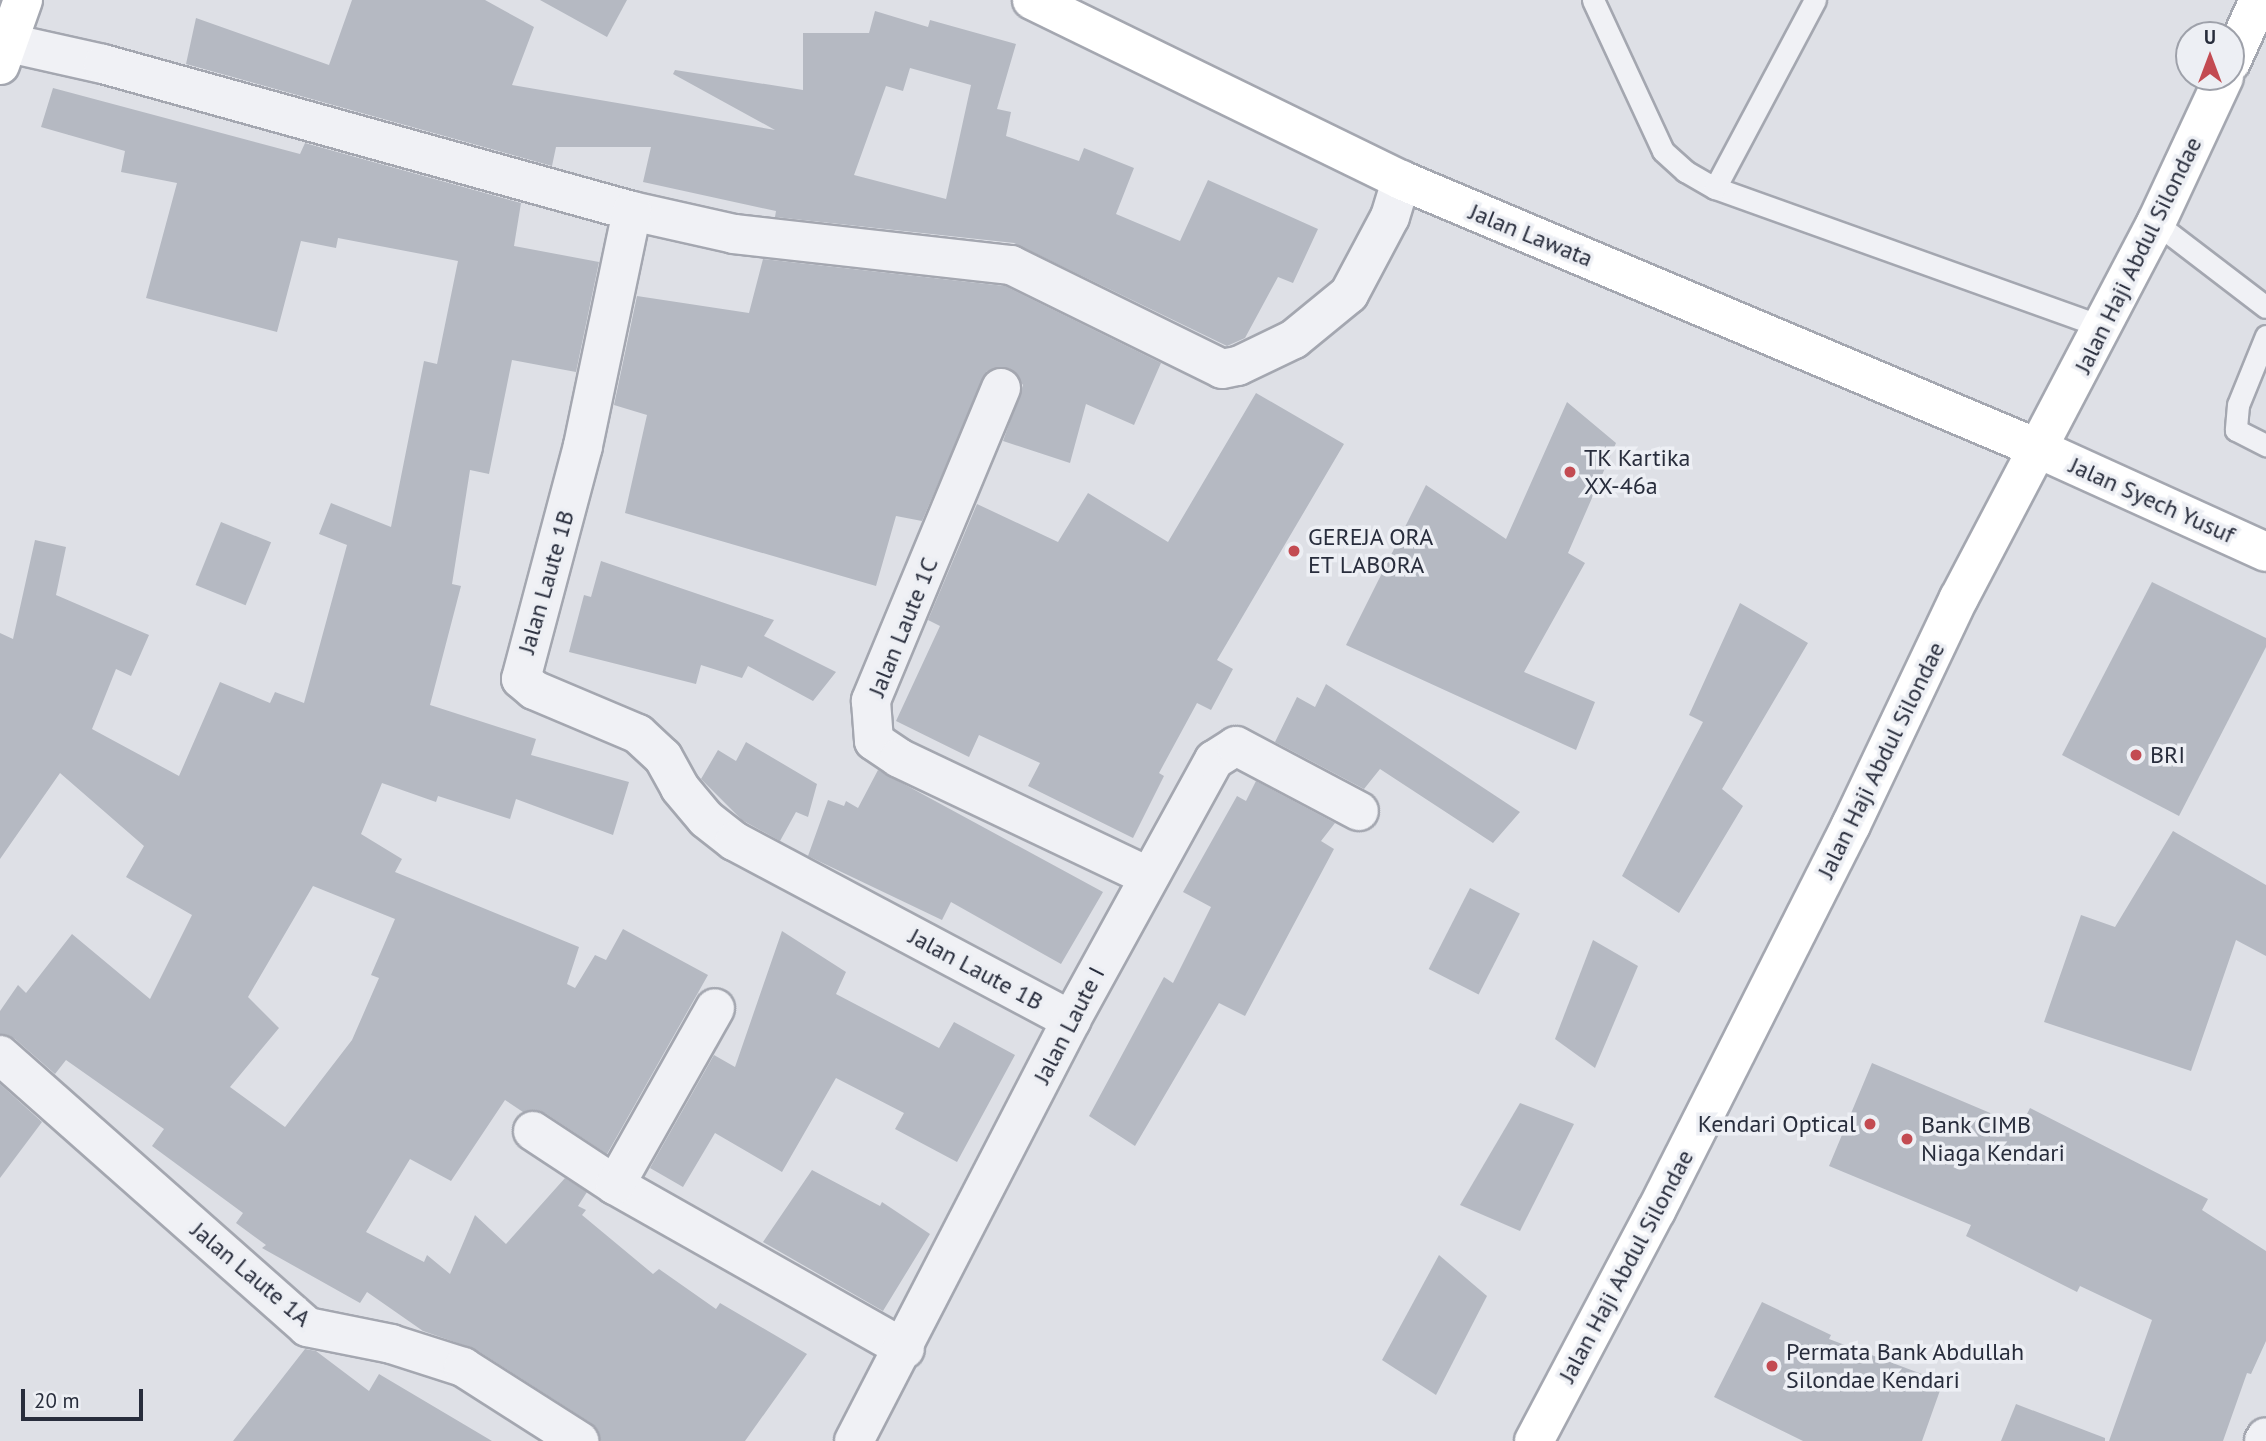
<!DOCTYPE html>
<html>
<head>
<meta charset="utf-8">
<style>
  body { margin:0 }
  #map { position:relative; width:2266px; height:1441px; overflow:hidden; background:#dee0e6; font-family:"PT Sans",sans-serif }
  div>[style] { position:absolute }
  .building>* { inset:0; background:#b5b9c2; transform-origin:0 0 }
  .roads { filter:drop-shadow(2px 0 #a4a7b0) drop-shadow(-2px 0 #a4a7b0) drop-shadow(0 2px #a4a7b0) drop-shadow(0 -2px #a4a7b0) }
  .lane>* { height:21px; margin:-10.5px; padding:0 10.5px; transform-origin:10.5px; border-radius:10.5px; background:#f0f1f5 }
  .street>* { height:38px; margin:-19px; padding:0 19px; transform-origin:19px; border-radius:19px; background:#f0f1f5 }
  .secondary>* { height:38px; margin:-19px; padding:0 19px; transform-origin:19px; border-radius:19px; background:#fff }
  .highway>* { height:38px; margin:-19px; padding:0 19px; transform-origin:19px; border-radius:19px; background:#fff }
  .dots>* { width:19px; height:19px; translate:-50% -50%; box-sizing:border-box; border:4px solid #edeff4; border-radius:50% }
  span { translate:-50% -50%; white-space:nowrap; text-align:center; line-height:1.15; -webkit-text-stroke:7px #edeff4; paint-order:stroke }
  .street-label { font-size:24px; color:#282d3c }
  .poi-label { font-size:24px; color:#282d3c }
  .left { translate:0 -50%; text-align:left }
  .right { translate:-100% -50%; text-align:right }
  .north { position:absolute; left:2175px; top:21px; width:70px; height:70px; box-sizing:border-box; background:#edeff4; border:2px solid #9ea1aa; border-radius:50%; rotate:0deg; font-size:19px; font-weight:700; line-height:28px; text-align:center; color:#282d3c }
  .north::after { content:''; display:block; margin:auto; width:24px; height:32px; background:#c34b52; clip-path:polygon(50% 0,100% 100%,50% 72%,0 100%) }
  .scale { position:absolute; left:21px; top:1389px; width:122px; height:32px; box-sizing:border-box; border:4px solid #282d3c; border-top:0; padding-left:9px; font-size:21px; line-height:24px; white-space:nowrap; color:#282d3c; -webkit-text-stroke:5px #edeff4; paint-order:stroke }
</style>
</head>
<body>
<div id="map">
  <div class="building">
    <i style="clip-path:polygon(evenodd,352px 0,485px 0,534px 27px,512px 85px,775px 130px,673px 74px,675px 70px,803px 90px,803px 33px,869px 33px,875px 11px,928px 27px,930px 20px,1016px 44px,997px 109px,1011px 112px,1006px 136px,1079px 161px,1084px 148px,1134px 168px,1116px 214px,1180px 241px,1208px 180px,1318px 229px,1293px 283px,1278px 277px,1245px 338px,1227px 346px,1014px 243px,775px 217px,776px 211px,643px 182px,651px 147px,556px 147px,552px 166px,186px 64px,196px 18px,329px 65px,352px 0,910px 68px,971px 85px,946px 199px,854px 175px,886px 86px,903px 91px,910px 68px)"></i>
    <i style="clip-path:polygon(540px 0,627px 0,607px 37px)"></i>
    <i style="clip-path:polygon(evenodd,53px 88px,300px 154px,305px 143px,521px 203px,514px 246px,599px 262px,576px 372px,512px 360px,489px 474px,470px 470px,452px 584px,461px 586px,430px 705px,536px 739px,531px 755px,629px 782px,613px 835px,516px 799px,510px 819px,438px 796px,436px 802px,382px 783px,361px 834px,402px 859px,395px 872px,579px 947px,567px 984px,575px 988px,595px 955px,606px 960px,623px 929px,708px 975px,607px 1154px,545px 1113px,523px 1112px,505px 1100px,451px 1181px,410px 1159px,366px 1232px,424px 1262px,427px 1255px,450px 1274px,475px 1215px,506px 1244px,565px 1178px,587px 1192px,578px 1206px,586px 1210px,582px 1215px,653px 1274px,659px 1269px,716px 1309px,720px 1303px,807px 1354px,745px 1441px,601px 1441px,591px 1423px,475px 1349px,423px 1331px,367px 1292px,360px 1303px,262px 1248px,266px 1245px,236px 1223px,243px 1213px,152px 1146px,164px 1129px,66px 1060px,55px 1074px,15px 1039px,0 1034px,0 1011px,18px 985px,26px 993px,72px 934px,150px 999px,192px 915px,126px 877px,144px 846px,60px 773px,0 859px,0 633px,13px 639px,35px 540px,66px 547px,56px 595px,149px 635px,131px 676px,116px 669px,92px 729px,179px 776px,220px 682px,270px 703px,275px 692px,304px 703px,347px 545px,319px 534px,331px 503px,391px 527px,424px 361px,437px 364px,458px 261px,338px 238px,336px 248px,301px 241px,277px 332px,146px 298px,177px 183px,121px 172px,125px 151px,41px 127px,53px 88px,313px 886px,395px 919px,371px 975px,379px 978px,352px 1040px,285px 1127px,230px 1087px,279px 1028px,248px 997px,313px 886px)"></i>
    <i style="clip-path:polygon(763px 259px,1005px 286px,1161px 363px,1134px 425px,1086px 404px,1070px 463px,1003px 441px,1023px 385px,1009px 368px,987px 371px,922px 521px,896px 516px,876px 586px,625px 513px,647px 415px,614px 405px,637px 296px,749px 313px)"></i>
    <i style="clip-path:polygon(1256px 393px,1344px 444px,1217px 660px,1233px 669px,1211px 710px,1197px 703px,1159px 773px,1164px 776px,1133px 838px,1028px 786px,1040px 763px,979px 735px,969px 757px,896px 721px,940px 626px,928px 620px,977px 504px,1058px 542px,1088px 493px,1168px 542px)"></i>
    <i style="clip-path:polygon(1567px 402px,1616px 443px,1568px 553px,1585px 563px,1524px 672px,1595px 702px,1576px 750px,1346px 645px,1426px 485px,1506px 539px)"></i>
    <i style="left:221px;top:522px;width:54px;height:68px;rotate:22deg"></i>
    <i style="clip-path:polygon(601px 561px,774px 620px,764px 636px,836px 672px,813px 701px,748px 666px,742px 678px,701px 665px,696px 684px,569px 652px,584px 595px,591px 597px)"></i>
    <i style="clip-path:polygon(2152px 582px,2266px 638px,2266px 647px,2179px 816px,2062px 755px)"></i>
    <i style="clip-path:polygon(1740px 603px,1808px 643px,1722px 789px,1743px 806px,1679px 913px,1622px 876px,1703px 722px,1689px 715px)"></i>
    <i style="clip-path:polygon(1326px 684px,1520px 812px,1493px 843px,1380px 769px,1364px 789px,1275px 742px,1297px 697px,1315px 707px)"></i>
    <i style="clip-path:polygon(746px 742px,817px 784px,808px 817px,796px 812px,780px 841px,742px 820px,701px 779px,718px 750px,736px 761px)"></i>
    <i style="clip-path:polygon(878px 770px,1103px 892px,1061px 964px,951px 902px,942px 920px,808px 856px,828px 800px,844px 806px,846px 801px,858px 808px)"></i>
    <i style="clip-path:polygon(1256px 781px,1335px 823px,1321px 841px,1334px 849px,1245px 1016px,1219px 1003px,1135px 1146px,1089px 1116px,1164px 977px,1173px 983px,1211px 907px,1183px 892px,1237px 796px,1246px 801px)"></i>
    <i style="clip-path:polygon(2173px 831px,2266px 885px,2266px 956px,2236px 940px,2191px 1071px,2044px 1022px,2081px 915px,2115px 927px)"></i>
    <i style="left:1470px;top:888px;width:56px;height:91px;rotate:27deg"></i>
    <i style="clip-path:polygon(782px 931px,846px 972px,836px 994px,939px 1048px,954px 1022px,1015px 1055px,957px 1162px,895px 1129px,904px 1113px,836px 1078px,782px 1172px,715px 1133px,683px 1187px,650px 1168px,714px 1055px,735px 1067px)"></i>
    <i style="clip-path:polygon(1593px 940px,1638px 966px,1595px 1068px,1555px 1039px)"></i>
    <i style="clip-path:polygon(1872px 1063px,2021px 1126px,2030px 1108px,2208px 1199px,2202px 1210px,2266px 1251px,2266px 1341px,2251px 1374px,2247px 1373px,2223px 1441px,2109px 1441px,2152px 1320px,2080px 1286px,2077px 1292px,1966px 1236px,1971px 1225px,1829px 1166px)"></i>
    <i style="clip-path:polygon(0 1084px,42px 1122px,0 1178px)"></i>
    <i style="clip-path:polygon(1520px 1103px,1574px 1124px,1520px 1231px,1460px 1205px)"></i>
    <i style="clip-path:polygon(812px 1170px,880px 1206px,882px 1202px,930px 1234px,883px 1311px,763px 1242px)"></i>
    <i style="clip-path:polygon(1439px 1255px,1487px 1296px,1436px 1395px,1382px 1360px)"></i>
    <i style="clip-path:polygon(1762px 1302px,1831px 1335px,1829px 1339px,1943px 1382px,1922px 1441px,1803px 1441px,1714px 1397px)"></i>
    <i style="clip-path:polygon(305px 1349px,316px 1351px,369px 1391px,379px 1374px,492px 1441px,233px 1441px)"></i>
    <i style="clip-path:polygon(2016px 1404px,2105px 1438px,2105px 1441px,2001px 1441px)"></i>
  </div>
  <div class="roads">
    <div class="lane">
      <i style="left:1593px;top:0;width:166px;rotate:65.1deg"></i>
      <i style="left:1663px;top:151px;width:30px;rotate:42deg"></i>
      <i style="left:1685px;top:171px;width:34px;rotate:30deg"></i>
      <i style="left:1715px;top:188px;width:413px;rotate:19.7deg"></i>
      <i style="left:1715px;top:188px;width:213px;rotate:-62deg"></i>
      <i style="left:2156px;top:223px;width:138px;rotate:37.4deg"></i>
      <i style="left:2266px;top:336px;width:74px;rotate:112.1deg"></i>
      <i style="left:2238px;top:405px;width:25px;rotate:95deg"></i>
      <i style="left:2236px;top:430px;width:34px;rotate:27deg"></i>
    </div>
    <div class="street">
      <i style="left:0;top:41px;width:106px;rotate:12.6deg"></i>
      <i style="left:103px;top:64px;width:549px;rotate:15.53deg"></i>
      <i style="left:632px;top:211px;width:105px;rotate:12.7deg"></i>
      <i style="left:734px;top:234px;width:279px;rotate:6.4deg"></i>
      <i style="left:1011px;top:265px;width:235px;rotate:26.2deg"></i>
      <i style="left:1222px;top:369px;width:16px;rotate:-11deg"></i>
      <i style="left:1238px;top:366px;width:62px;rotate:-25.7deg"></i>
      <i style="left:1294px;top:339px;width:71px;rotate:-39.3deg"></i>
      <i style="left:1349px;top:294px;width:87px;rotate:-62deg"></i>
      <i style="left:1390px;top:217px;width:39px;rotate:-73deg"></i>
      <i style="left:632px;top:211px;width:240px;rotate:101.8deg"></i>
      <i style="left:583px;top:446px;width:241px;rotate:104.9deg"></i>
      <i style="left:521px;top:679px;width:17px;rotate:40deg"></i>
      <i style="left:534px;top:690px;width:113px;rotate:22.9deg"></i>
      <i style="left:638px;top:734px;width:34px;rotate:43deg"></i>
      <i style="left:663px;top:757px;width:35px;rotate:61deg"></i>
      <i style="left:680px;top:788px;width:40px;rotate:50deg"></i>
      <i style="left:706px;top:819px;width:36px;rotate:38deg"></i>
      <i style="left:734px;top:841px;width:382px;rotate:28deg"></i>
      <i style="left:1001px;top:388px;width:339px;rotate:112.6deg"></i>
      <i style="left:871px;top:701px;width:40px;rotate:85.7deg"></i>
      <i style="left:874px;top:741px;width:30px;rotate:34deg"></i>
      <i style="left:899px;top:758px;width:275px;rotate:25.4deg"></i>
      <i style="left:0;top:1055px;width:410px;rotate:41.5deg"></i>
      <i style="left:307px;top:1327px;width:86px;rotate:11.4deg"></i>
      <i style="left:391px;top:1344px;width:76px;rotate:17.7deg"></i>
      <i style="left:463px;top:1367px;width:138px;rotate:32.5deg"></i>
      <i style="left:533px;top:1131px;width:98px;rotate:33.4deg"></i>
      <i style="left:615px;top:1185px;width:333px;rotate:29.5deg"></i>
      <i style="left:615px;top:1185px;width:203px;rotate:-60.5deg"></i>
      <i style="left:854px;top:1441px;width:474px;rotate:-62.7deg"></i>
      <i style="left:1071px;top:1020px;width:297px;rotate:-61.2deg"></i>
      <i style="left:1214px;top:760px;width:26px;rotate:-32deg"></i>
      <i style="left:1236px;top:746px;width:139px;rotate:27.9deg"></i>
      <i style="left:2264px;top:1441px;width:4px;rotate:-63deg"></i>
    </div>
    <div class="secondary">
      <i style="left:1032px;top:0;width:411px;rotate:26deg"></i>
      <i style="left:1401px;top:180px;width:692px;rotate:22.86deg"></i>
      <i style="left:2039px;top:449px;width:249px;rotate:24.4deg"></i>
      <i style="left:0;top:65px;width:69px;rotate:-70.5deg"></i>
    </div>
    <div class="highway">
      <i style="left:2231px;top:62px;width:68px;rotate:-65.7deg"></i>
      <i style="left:1534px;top:1441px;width:260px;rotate:-62.1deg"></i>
      <i style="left:1656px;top:1211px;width:432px;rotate:-63.2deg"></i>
      <i style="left:1851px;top:825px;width:251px;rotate:-64.6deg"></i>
      <i style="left:1959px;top:598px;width:424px;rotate:-62.3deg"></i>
      <i style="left:2156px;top:223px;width:161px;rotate:-65deg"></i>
    </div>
  </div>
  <div class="dots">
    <i style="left:1570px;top:472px;background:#c34b52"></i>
    <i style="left:1294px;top:551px;background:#c34b52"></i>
    <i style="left:2136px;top:755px;background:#c34b52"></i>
    <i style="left:1870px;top:1124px;background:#c34b52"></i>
    <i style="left:1907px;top:1139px;background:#c34b52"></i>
    <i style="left:1772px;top:1366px;background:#c34b52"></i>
  </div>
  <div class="street-label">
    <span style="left:1531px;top:235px;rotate:22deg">Jalan Lawata</span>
    <span style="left:2138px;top:255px;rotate:-64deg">Jalan Haji Abdul Silondae</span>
    <span style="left:2152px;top:500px;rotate:24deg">Jalan Syech Yusuf</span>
    <span style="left:546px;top:582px;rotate:-74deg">Jalan Laute 1B</span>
    <span style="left:903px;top:627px;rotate:-68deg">Jalan Laute 1C</span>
    <span style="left:1881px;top:760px;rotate:-64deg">Jalan Haji Abdul Silondae</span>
    <span style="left:976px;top:969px;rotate:28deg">Jalan Laute 1B</span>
    <span style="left:1069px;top:1025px;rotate:-63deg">Jalan Laute I</span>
    <span style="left:1626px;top:1266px;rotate:-62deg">Jalan Haji Abdul Silondae</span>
    <span style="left:251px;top:1274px;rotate:40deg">Jalan Laute 1A</span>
  </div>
  <div class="poi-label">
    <span class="left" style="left:1584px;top:472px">TK Kartika<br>XX-46a</span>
    <span class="left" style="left:1308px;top:551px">GEREJA ORA<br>ET LABORA</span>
    <span class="left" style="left:2150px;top:755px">BRI</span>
    <span class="right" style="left:1856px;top:1124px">Kendari Optical</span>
    <span class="left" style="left:1921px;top:1139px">Bank CIMB<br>Niaga Kendari</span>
    <span class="left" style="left:1786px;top:1366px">Permata Bank Abdullah<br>Silondae Kendari</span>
  </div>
  <div class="north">U</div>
  <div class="scale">20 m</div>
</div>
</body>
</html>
